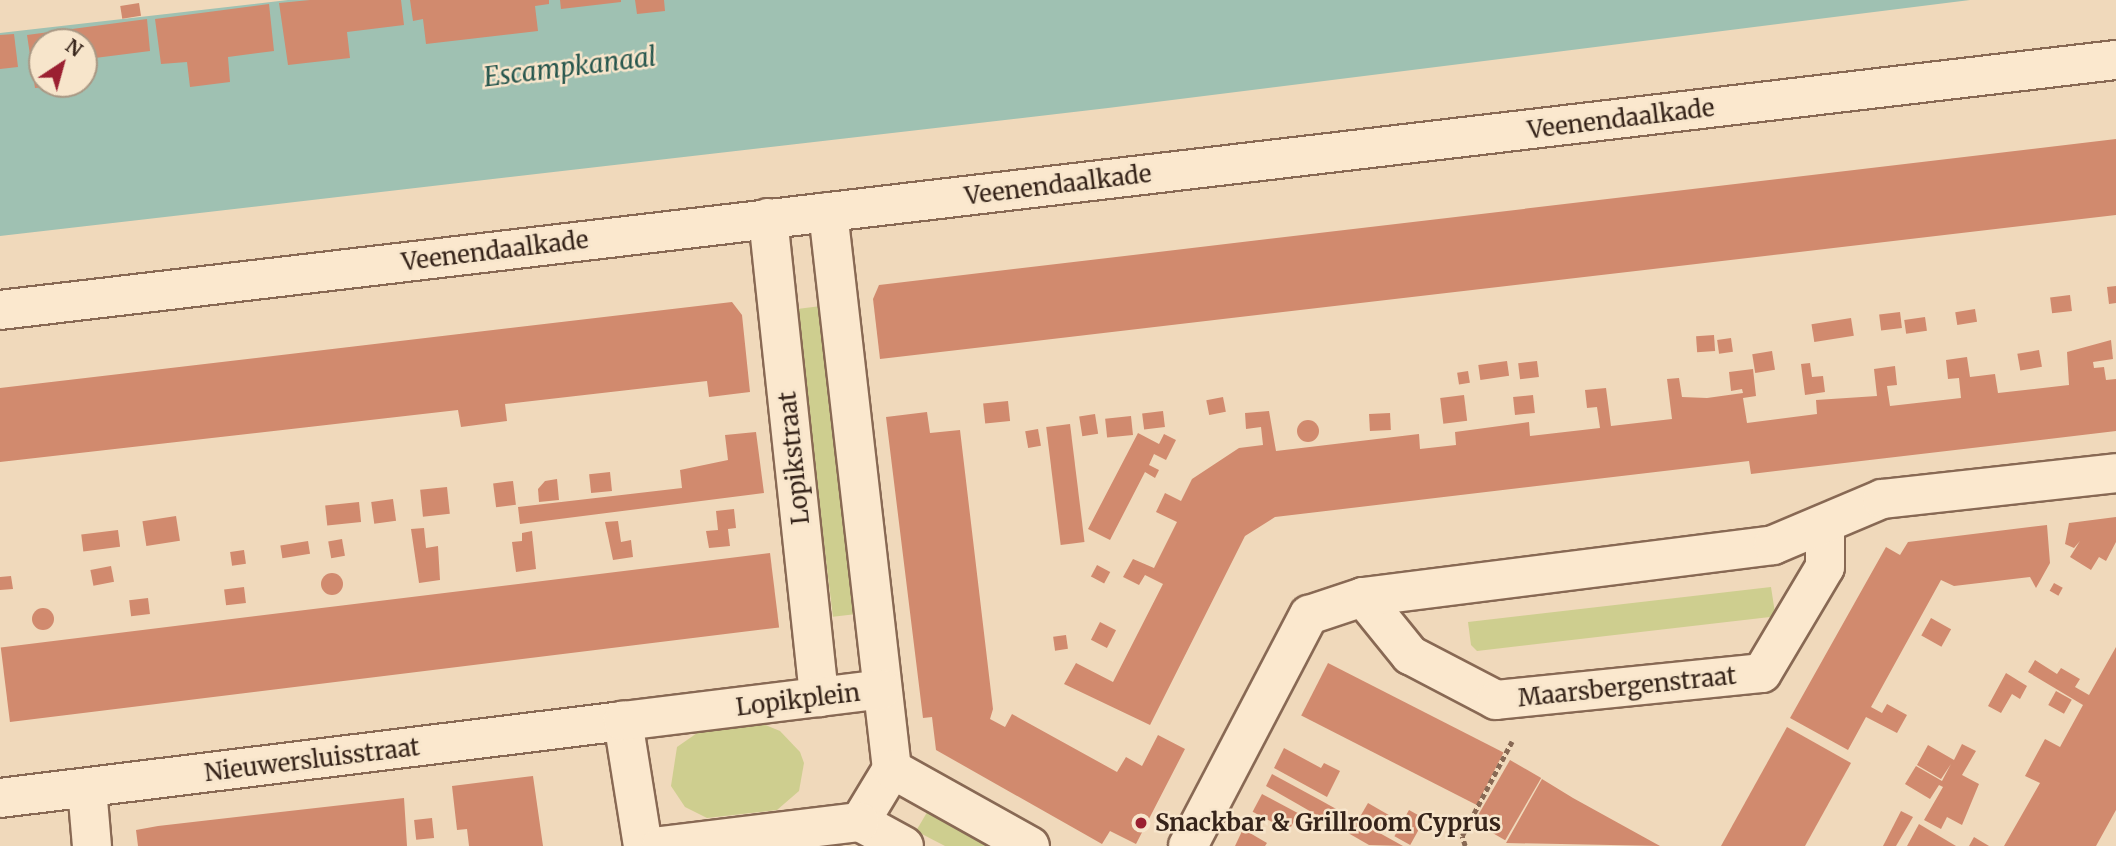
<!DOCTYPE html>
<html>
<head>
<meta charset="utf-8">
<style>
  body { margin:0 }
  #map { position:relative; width:2116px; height:846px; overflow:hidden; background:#f0d9bb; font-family:Merriweather,serif }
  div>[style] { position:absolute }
  .green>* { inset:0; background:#cece8f; transform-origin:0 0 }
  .water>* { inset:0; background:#9fc1b2 }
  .building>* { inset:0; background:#d18a6e; transform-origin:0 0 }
  .round { border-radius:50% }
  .path>* { height:4.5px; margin-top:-2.25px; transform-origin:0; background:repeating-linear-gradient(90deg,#886954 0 5px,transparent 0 8.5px) }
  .roads { filter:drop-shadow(2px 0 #886954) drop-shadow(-2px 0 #886954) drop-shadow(0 2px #886954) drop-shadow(0 -2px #886954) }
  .minor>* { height:38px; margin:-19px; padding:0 19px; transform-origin:19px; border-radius:19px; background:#fbe8ce }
  .dots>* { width:19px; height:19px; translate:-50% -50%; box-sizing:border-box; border:4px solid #f7e5cb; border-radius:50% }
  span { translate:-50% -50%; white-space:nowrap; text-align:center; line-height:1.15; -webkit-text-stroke:5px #f7e5cb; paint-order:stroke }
  .street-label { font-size:24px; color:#36241a }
  .poi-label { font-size:24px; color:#36241a; font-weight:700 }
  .left { translate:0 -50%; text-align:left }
  .water-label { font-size:26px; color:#28574e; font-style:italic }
  .north { position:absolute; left:28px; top:28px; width:70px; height:70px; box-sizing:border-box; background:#f7e5cb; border:2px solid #aa9884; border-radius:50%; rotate:36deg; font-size:19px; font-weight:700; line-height:28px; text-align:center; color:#36241a }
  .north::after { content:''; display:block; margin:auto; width:24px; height:32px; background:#9b2031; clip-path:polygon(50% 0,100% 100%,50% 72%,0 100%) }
</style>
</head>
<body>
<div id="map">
  <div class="green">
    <i style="left:821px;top:306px;width:310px;height:26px;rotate:83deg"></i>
    <i style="clip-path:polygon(1771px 587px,1775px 613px,1770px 617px,1477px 651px,1471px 645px,1468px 622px)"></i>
    <i style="clip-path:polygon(763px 724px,780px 731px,800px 752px,804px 763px,799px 791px,777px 810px,707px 818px,685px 807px,671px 786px,677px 747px,700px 731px)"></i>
    <i style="clip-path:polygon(929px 809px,996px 846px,945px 846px,916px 831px)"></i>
  </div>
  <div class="water">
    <i style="clip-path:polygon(evenodd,288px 0,1970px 0,1108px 108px,0 236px,0 33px,288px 0,42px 42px,84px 42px,84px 84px,42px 84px,42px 42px)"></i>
  </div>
  <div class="building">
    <i style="clip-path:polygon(310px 0,401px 0,404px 25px,347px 32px,350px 58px,288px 65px,279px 3px)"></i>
    <i style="clip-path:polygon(410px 0,549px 0,549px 4px,535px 6px,538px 31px,426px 44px,423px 19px,413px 21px)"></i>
    <i style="clip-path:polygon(560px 0,621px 0,621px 2px,561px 9px)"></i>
    <i style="clip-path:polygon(635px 0,664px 0,665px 11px,637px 14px)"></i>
    <i style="left:139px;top:3px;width:13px;height:19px;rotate:81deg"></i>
    <i style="clip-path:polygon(269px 4px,274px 51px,228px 57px,230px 82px,190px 87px,187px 62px,161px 64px,155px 19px)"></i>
    <i style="clip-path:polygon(147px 19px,150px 51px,87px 59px,91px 81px,84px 82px,84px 42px,42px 42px,42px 84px,57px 86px,35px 88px,27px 35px)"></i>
    <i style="clip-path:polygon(14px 34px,18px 67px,0 69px,0 35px)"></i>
    <i style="clip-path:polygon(2116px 139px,2116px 215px,880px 359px,873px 299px,879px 285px)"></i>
    <i style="clip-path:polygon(2116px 286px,2116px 303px,2109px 304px,2107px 287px)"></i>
    <i style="left:2070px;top:295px;width:16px;height:20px;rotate:83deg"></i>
    <i style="clip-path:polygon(732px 302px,742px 315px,750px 392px,709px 397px,707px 381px,505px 404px,507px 421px,461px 427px,458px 410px,0 462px,0 388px)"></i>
    <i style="left:1975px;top:309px;width:13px;height:20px;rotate:81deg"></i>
    <i style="left:1900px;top:312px;width:16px;height:21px;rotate:83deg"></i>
    <i style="left:1925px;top:317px;width:14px;height:21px;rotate:82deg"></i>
    <i style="left:1851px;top:318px;width:18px;height:40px;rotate:81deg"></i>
    <i style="left:1714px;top:335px;width:16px;height:18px;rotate:86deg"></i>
    <i style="left:1731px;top:338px;width:14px;height:14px;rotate:82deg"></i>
    <i style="clip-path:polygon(2111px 340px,2113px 359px,2093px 362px,2094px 368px,2104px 367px,2106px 380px,2116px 379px,2116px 431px,1751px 474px,1749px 461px,1275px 517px,1245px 536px,1150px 725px,1064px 684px,1076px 663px,1113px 682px,1163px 584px,1145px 575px,1139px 585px,1123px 577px,1133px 559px,1154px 568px,1177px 522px,1156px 512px,1165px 493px,1181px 501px,1192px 479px,1239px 448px,1263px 445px,1261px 427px,1246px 429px,1245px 413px,1269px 411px,1276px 451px,1419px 434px,1420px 449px,1456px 445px,1455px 432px,1529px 422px,1530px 436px,1600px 428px,1597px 407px,1587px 408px,1585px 390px,1606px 388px,1611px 426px,1672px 419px,1667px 379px,1679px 378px,1682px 397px,1707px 398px,1743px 393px,1742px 389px,1731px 391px,1729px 372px,1753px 369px,1756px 396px,1743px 398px,1747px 423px,1817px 414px,1816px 400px,1877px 396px,1874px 369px,1895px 366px,1897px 385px,1887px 386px,1890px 406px,1961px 398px,1959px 378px,1948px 379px,1946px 360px,1967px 357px,1970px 377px,1995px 374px,1998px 393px,2069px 385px,2067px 352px)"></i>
    <i style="left:2039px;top:350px;width:17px;height:22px;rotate:80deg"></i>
    <i style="left:1772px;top:351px;width:19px;height:20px;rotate:81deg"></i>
    <i style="left:1507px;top:361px;width:15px;height:29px;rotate:82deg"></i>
    <i style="left:1537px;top:361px;width:16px;height:19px;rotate:83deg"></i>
    <i style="clip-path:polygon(1810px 363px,1812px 377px,1823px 376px,1825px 392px,1805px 395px,1801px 364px)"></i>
    <i style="left:1468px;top:371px;width:12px;height:11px;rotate:81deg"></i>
    <i style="left:1464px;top:395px;width:26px;height:24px;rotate:83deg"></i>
    <i style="left:1533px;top:395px;width:18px;height:20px;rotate:84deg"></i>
    <i style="left:1223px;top:397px;width:15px;height:17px;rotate:79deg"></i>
    <i style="left:1008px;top:401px;width:20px;height:25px;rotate:84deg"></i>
    <i style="left:1163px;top:411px;width:16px;height:21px;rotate:83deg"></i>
    <i style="clip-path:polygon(927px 412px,930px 433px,960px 430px,993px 709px,990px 719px,1005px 727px,1012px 714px,1117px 772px,1126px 757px,1142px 766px,1158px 735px,1185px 749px,1136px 844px,1110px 831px,1102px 844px,936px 750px,932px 717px,923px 718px,886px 417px)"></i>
    <i style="left:1390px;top:413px;width:17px;height:21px;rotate:87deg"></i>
    <i style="left:1095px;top:414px;width:20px;height:16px;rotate:81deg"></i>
    <i style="left:1131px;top:416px;width:19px;height:26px;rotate:84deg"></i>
    <i class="round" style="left:1297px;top:420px;width:22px;height:22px"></i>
    <i style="left:1070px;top:424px;width:119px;height:24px;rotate:83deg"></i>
    <i style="left:1038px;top:429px;width:17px;height:13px;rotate:80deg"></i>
    <i style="clip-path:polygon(756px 432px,764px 493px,520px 524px,518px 507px,682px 488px,680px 470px,728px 460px,725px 435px)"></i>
    <i style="clip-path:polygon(1138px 433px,1159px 444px,1164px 434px,1176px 440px,1166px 460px,1154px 454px,1149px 465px,1159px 470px,1155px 478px,1145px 472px,1110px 540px,1088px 529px)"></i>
    <i style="left:610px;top:472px;width:19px;height:21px;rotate:84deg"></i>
    <i style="clip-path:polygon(557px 479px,559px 500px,539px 502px,538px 489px,545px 481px)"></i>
    <i style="left:513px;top:481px;width:24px;height:20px;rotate:83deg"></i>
    <i style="left:447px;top:487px;width:27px;height:27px;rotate:84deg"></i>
    <i style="left:393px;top:499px;width:22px;height:22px;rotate:82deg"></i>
    <i style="left:359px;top:502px;width:20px;height:34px;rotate:84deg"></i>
    <i style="clip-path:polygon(734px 509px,736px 528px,728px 529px,730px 546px,709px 548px,706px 531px,718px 530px,716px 511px)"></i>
    <i style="left:176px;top:516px;width:25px;height:34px;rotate:81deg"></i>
    <i style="clip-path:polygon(2116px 517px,2116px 542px,2106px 561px,2099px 557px,2091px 570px,2070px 557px,2080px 541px,2074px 548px,2065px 544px,2069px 523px)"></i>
    <i style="clip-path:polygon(618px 521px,621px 542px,631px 540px,633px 557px,613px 560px,605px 522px)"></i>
    <i style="clip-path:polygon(2047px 525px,2050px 563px,2036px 588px,2030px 577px,1954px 586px,1941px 580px,1871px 707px,1882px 713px,1887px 704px,1907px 715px,1897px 733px,1866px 717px,1848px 750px,1790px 718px,1886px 547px,1900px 555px,1908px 542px)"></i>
    <i style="clip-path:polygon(424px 528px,426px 548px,438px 546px,440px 580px,419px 583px,411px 529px)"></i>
    <i style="left:118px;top:530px;width:17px;height:37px;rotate:83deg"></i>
    <i style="clip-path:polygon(532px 531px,536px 569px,516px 572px,512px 542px,522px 541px,522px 533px)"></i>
    <i style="left:342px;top:539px;width:17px;height:14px;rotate:80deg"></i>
    <i style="left:308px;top:541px;width:13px;height:28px;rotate:81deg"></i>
    <i style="left:244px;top:550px;width:14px;height:14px;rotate:82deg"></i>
    <i style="left:770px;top:553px;width:75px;height:775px;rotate:83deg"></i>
    <i style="left:1097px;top:565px;width:15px;height:13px;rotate:28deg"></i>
    <i style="left:111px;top:566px;width:16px;height:21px;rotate:79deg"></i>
    <i class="round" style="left:321px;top:573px;width:22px;height:22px"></i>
    <i style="clip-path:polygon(11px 576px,13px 589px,0 590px,0 577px)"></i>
    <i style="left:2054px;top:583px;width:10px;height:9px;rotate:29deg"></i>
    <i style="left:244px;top:587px;width:16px;height:20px;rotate:83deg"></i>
    <i style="left:148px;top:598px;width:16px;height:19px;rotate:83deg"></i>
    <i class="round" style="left:32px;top:608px;width:22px;height:22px"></i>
    <i style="left:1931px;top:618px;width:23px;height:20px;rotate:29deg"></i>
    <i style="left:1100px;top:622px;width:18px;height:20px;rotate:27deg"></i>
    <i style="left:1066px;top:635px;width:14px;height:13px;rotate:82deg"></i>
    <i style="clip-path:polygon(2116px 647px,2116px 810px,2096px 846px,2004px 846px,2040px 783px,2025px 776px,2045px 739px,2060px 747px,2083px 705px,2028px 672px,2035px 660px,2057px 674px,2061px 668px,2080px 679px,2075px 687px,2089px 695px)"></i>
    <i style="left:1328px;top:663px;width:197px;height:59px;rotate:27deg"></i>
    <i style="clip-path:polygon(2006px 673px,2027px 686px,2020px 699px,2012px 694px,2001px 713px,1988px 706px)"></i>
    <i style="left:2056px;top:691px;width:18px;height:16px;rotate:29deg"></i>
    <i style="clip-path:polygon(1787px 727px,1851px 763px,1805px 846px,1721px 846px)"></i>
    <i style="clip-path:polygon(1962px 744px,1976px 751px,1962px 775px,1979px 784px,1962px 825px,1947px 817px,1941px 829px,1924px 820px,1943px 787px,1939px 785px,1930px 799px,1905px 784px,1916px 766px,1942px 781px,1951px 764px,1941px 779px,1917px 765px,1928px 745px,1954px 760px)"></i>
    <i style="clip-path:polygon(1284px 748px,1321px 768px,1324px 763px,1340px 771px,1327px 797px,1274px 768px)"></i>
    <i style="left:1510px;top:760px;width:36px;height:72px;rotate:30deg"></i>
    <i style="clip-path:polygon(1272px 774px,1320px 800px,1403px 846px,1369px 845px,1266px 786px)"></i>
    <i style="clip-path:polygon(533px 776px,543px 846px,469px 846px,467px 829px,457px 830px,452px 786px)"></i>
    <i style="clip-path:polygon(1542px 779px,1573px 798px,1660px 846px,1506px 843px)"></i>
    <i style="left:1262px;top:794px;width:41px;height:20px;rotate:28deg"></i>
    <i style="clip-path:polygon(404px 798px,407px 846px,138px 846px,136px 830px,158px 826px)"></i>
    <i style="left:1368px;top:803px;width:28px;height:16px;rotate:30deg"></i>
    <i style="left:1409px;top:810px;width:18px;height:30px;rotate:29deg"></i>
    <i style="clip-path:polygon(1901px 811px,1913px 817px,1896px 846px,1883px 846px)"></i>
    <i style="left:432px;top:818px;width:20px;height:18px;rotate:84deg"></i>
    <i style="clip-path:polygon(1919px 824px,1956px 846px,1907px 846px)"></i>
    <i style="clip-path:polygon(1243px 829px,1267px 843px,1265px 846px,1235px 846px)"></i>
    <i style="clip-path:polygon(1974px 837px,1989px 846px,1969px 846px)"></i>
  </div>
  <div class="path">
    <i style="left:1465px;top:846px;width:10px;rotate:-107deg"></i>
    <i style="left:1462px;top:836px;width:107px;rotate:-62.2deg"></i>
  </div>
  <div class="roads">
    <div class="minor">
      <i style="left:828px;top:212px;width:561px;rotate:83.45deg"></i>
      <i style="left:892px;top:769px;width:62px;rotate:121.1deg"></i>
      <i style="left:768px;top:218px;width:482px;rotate:83.9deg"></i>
      <i style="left:0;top:310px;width:2131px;rotate:-6.74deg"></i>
      <i style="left:1363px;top:597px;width:75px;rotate:51deg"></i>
      <i style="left:1410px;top:655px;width:97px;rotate:27.6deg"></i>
      <i style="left:1496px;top:700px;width:267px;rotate:-5.8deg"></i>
      <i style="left:1762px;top:673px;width:123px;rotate:-59.3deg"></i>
      <i style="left:1825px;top:567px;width:43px;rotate:-90deg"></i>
      <i style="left:892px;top:769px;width:158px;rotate:29.2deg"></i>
      <i style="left:87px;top:788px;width:58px;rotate:85.1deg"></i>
      <i style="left:0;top:798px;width:628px;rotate:-7.05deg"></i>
      <i style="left:860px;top:822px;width:50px;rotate:28.6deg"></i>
      <i style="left:643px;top:846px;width:127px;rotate:-99.1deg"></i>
      <i style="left:623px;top:721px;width:261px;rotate:-7deg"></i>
      <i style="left:661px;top:846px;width:200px;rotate:-6.9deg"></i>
      <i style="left:1188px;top:846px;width:261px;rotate:-62.4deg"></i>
      <i style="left:1309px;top:615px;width:57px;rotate:-18.4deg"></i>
      <i style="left:1363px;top:597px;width:413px;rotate:-7.2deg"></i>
      <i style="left:1773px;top:545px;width:118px;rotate:-22.9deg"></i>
      <i style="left:1882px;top:499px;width:235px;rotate:-6.3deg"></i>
    </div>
  </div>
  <div class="dots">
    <i style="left:1141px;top:823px;background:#9b2031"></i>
  </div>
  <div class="street-label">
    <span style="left:1621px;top:119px;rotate:-7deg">Veenendaalkade</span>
    <span style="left:1058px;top:185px;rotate:-7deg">Veenendaalkade</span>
    <span style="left:495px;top:251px;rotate:-7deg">Veenendaalkade</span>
    <span style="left:794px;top:458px;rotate:-96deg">Lopikstraat</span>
    <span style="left:1627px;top:687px;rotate:-6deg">Maarsbergenstraat</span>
    <span style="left:798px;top:700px;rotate:-7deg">Lopikplein</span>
    <span style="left:312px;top:760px;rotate:-7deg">Nieuwersluisstraat</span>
  </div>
  <div class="poi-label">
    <span class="left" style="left:1155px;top:823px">Snackbar &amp; Grillroom Cyprus</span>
  </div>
  <div class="water-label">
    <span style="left:570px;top:67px;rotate:-7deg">Escampkanaal</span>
  </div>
  <div class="north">N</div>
</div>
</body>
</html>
